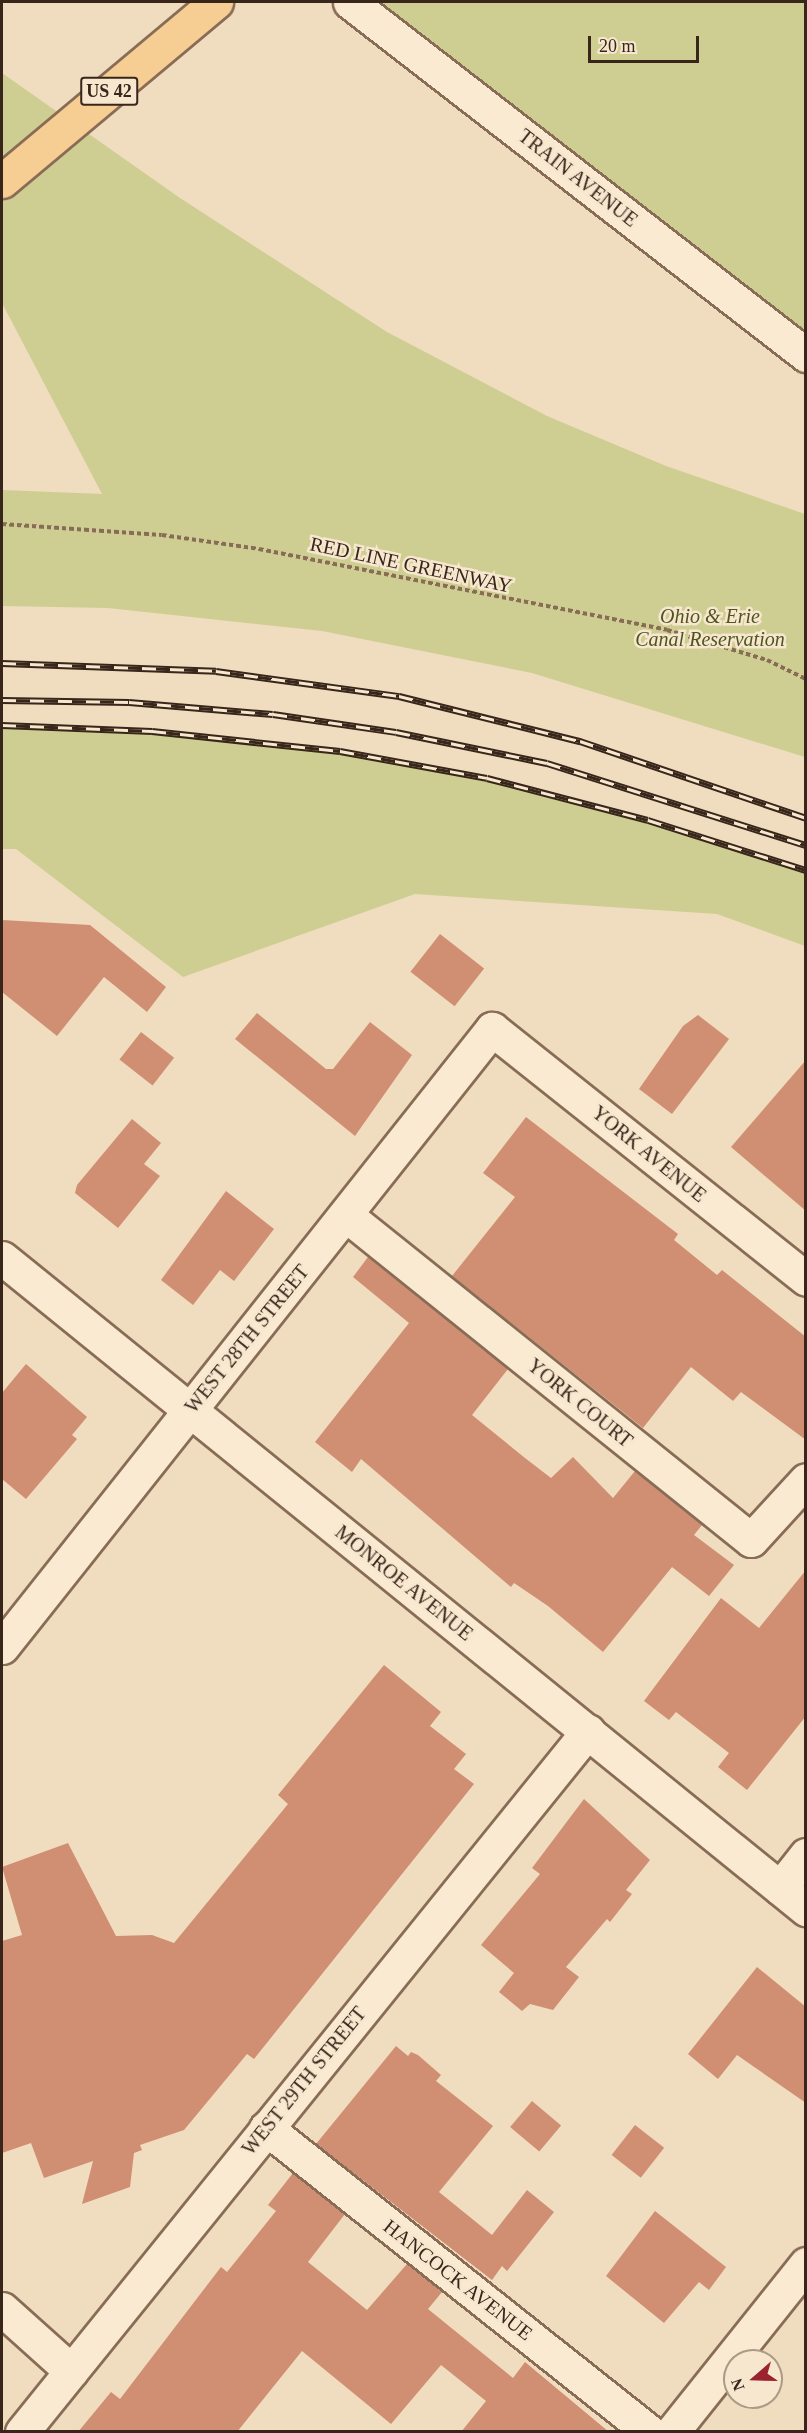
<!DOCTYPE html>
<html>
<head>
<meta charset="utf-8">
<style>
  body { margin:0 }
  #map { position:relative; width:807px; height:2433px; overflow:hidden; background:#f0dcbe; font-family:"Times New Roman",serif }
  div>[style] { position:absolute }
  .green>* { inset:0; background:#cece92 }
  .building>* { inset:0; background:#d08f72; transform-origin:0 0 }
  .path>* { height:4px; margin-top:-2px; transform-origin:0; background:repeating-linear-gradient(90deg,#896c56 0 4.5px,transparent 0 7.5px) }
  .roads { filter:drop-shadow(2px 0 #896c56) drop-shadow(-2px 0 #896c56) drop-shadow(0 2px #896c56) drop-shadow(0 -2px #896c56) }
  .minor>* { height:33px; margin:-16.5px; padding:0 16.5px; transform-origin:16.5px; border-radius:16.5px; background:#faead1 }
  .major>* { height:33px; margin:-16.5px; padding:0 16.5px; transform-origin:16.5px; border-radius:16.5px; background:#f6cd93 }
  .rail>* { height:7px; margin-top:-3.5px; transform-origin:0; background:repeating-linear-gradient(90deg,#f7e7ce 0 14px,#38261b 0 28px); box-sizing:border-box; border-block:2px solid #38261b }
  span { translate:-50% -50%; white-space:nowrap; text-align:center; line-height:1.15; -webkit-text-stroke:5px #f7e7ce; paint-order:stroke }
  .shield-label span { padding:2px 4px; background:#f7e7ce; border:2px solid; border-radius:4px; -webkit-text-stroke-width:0 }
  .shield-label { font-size:18px; color:#38261b; font-weight:700 }
  .street-label { font-size:20px; color:#38261b }
  .park-label { font-size:20px; color:#4e5521; font-style:italic }
  .frame { position:absolute; inset:0; border:3px solid #38261b; pointer-events:none }
  .north { position:absolute; left:723px; top:2349px; width:60px; height:60px; box-sizing:border-box; background:#f7e7ce; border:2px solid #ab9a86; border-radius:50%; rotate:250deg; font-size:16px; font-weight:700; line-height:24px; text-align:center; color:#38261b }
  .north::after { content:''; display:block; margin:auto; width:21px; height:27px; background:#9b2330; clip-path:polygon(50% 0,100% 100%,50% 72%,0 100%) }
  .scale { position:absolute; left:588px; top:36px; width:111px; height:27px; box-sizing:border-box; border:3px solid #38261b; border-top:0; padding-left:8px; font-size:18px; line-height:21px; white-space:nowrap; color:#38261b; -webkit-text-stroke:4px #f7e7ce; paint-order:stroke }
</style>
</head>
<body>
<div id="map">
  <div class="green">
    <i style="clip-path:polygon(350px 2px,805px 2px,805px 355px)"></i>
    <i style="clip-path:polygon(2px 73px,180px 198px,387px 332px,547px 416px,666px 466px,805px 514px,805px 757px,532px 673px,322px 631px,108px 608px,2px 606px,2px 490px,102px 494px,2px 303px)"></i>
    <i style="clip-path:polygon(2px 725px,152px 731px,340px 751px,487px 778px,648px 820px,805px 870px,805px 946px,717px 914px,415px 894px,183px 977px,16px 849px,2px 849px)"></i>
  </div>
  <div class="building">
    <i style="clip-path:polygon(2px 920px,90px 925px,166px 987px,147px 1012px,104px 977px,57px 1036px,2px 992px)"></i>
    <i style="left:440px;top:934px;width:56px;height:48px;rotate:38deg"></i>
    <i style="clip-path:polygon(257px 1013px,326px 1069px,333px 1069px,370px 1022px,412px 1055px,355px 1136px,235px 1039px)"></i>
    <i style="clip-path:polygon(698px 1015px,729px 1039px,672px 1114px,639px 1089px,683px 1026px)"></i>
    <i style="left:141px;top:1032px;width:42px;height:35px;rotate:38deg"></i>
    <i style="clip-path:polygon(806px 1060px,806px 1211px,731px 1147px)"></i>
    <i style="clip-path:polygon(526px 1117px,678px 1234px,674px 1240px,717px 1275px,722px 1270px,806px 1337px,806px 1440px,741px 1392px,733px 1401px,691px 1367px,643px 1428px,452px 1276px,515px 1197px,483px 1173px)"></i>
    <i style="clip-path:polygon(132px 1119px,161px 1143px,144px 1164px,160px 1176px,118px 1228px,75px 1193px,77px 1185px)"></i>
    <i style="clip-path:polygon(226px 1191px,274px 1229px,234px 1281px,220px 1270px,193px 1305px,161px 1280px)"></i>
    <i style="clip-path:polygon(368px 1257px,508px 1369px,472px 1415px,525px 1458px,551px 1478px,573px 1457px,613px 1498px,635px 1471px,702px 1525px,694px 1535px,734px 1565px,709px 1596px,672px 1567px,603px 1652px,548px 1606px,514px 1583px,511px 1587px,361px 1459px,352px 1472px,315px 1442px,409px 1323px,353px 1277px)"></i>
    <i style="clip-path:polygon(26px 1364px,87px 1417px,72px 1435px,77px 1439px,26px 1499px,2px 1479px,2px 1393px)"></i>
    <i style="clip-path:polygon(806px 1570px,806px 1716px,747px 1790px,718px 1767px,729px 1753px,676px 1712px,669px 1720px,644px 1701px,721px 1598px,759px 1628px)"></i>
    <i style="clip-path:polygon(384px 1665px,441px 1712px,430px 1726px,466px 1754px,454px 1769px,474px 1784px,254px 2059px,247px 2054px,184px 2130px,140px 2145px,142px 2150px,134px 2153px,130px 2187px,82px 2204px,93px 2161px,44px 2178px,31px 2143px,2px 2153px,2px 1941px,22px 1935px,2px 1867px,68px 1843px,116px 1936px,152px 1935px,174px 1943px,288px 1804px,278px 1795px)"></i>
    <i style="clip-path:polygon(584px 1799px,650px 1860px,626px 1890px,632px 1894px,610px 1922px,607px 1919px,566px 1967px,579px 1977px,553px 2010px,530px 2004px,522px 2011px,499px 1992px,514px 1973px,481px 1945px,540px 1874px,532px 1868px)"></i>
    <i style="clip-path:polygon(757px 1967px,806px 2007px,806px 2103px,737px 2055px,718px 2079px,688px 2054px)"></i>
    <i style="clip-path:polygon(396px 2046px,408px 2056px,411px 2052px,418px 2055px,441px 2075px,436px 2081px,493px 2126px,439px 2192px,492px 2235px,527px 2190px,554px 2212px,507px 2271px,502px 2266px,492px 2280px,316px 2144px)"></i>
    <i style="left:532px;top:2101px;width:38px;height:34px;rotate:40deg"></i>
    <i style="left:635px;top:2125px;width:37px;height:38px;rotate:38deg"></i>
    <i style="clip-path:polygon(293px 2173px,345px 2214px,308px 2262px,367px 2310px,407px 2264px,442px 2292px,428px 2309px,513px 2378px,525px 2362px,609px 2432px,461px 2432px,486px 2401px,441px 2365px,391px 2424px,302px 2351px,237px 2432px,78px 2432px,111px 2392px,120px 2399px,221px 2267px,227px 2272px,276px 2211px,268px 2205px)"></i>
    <i style="clip-path:polygon(655px 2211px,726px 2267px,709px 2290px,699px 2282px,664px 2323px,606px 2276px)"></i>
  </div>
  <div class="path">
    <i style="left:2px;top:524px;width:160px;rotate:3.9deg"></i>
    <i style="left:162px;top:535px;width:98px;rotate:8.2deg"></i>
    <i style="left:259px;top:549px;width:416px;rotate:11.2deg"></i>
    <i style="left:667px;top:630px;width:104px;rotate:16.7deg"></i>
    <i style="left:767px;top:660px;width:43px;rotate:26deg"></i>
  </div>
  <div class="roads">
    <div class="minor">
      <i style="left:350px;top:2px;width:577px;rotate:37.74deg"></i>
      <i style="left:346px;top:1215px;width:519px;rotate:38.75deg"></i>
      <i style="left:751px;top:1540px;width:81px;rotate:-47.5deg"></i>
      <i style="left:2px;top:1258px;width:1035px;rotate:39deg"></i>
      <i style="left:2px;top:1647px;width:789px;rotate:-51.59deg"></i>
      <i style="left:492px;top:1029px;width:401px;rotate:38.5deg"></i>
      <i style="left:780px;top:1888px;width:42px;rotate:-51.8deg"></i>
      <i style="left:266px;top:2128px;width:489px;rotate:38.4deg"></i>
      <i style="left:2px;top:2309px;width:93px;rotate:41.9deg"></i>
      <i style="left:22px;top:2432px;width:901px;rotate:-51.08deg"></i>
      <i style="left:672px;top:2432px;width:215px;rotate:-51.4deg"></i>
    </div>
    <div class="major">
      <i style="left:2px;top:181px;width:279px;rotate:-39.9deg"></i>
    </div>
  </div>
  <div class="rail">
    <i style="left:2px;top:663px;width:214px;rotate:2.1deg"></i>
    <i style="left:216px;top:671px;width:185px;rotate:7.8deg"></i>
    <i style="left:399px;top:696px;width:187px;rotate:14deg"></i>
    <i style="left:580px;top:741px;width:239px;rotate:18.8deg"></i>
    <i style="left:2px;top:700px;width:127px;rotate:0.9deg"></i>
    <i style="left:129px;top:702px;width:144px;rotate:4.8deg"></i>
    <i style="left:273px;top:714px;width:124px;rotate:8.3deg"></i>
    <i style="left:396px;top:732px;width:154px;rotate:11.6deg"></i>
    <i style="left:547px;top:763px;width:272px;rotate:17.6deg"></i>
    <i style="left:2px;top:725px;width:150px;rotate:2.3deg"></i>
    <i style="left:152px;top:731px;width:189px;rotate:6.1deg"></i>
    <i style="left:340px;top:751px;width:149px;rotate:10.4deg"></i>
    <i style="left:487px;top:778px;width:166px;rotate:14.6deg"></i>
    <i style="left:648px;top:820px;width:166px;rotate:17.6deg"></i>
  </div>
  <div class="shield-label">
    <span style="left:109px;top:91px">US 42</span>
  </div>
  <div class="street-label">
    <span style="left:578px;top:178px;rotate:38deg">TRAIN AVENUE</span>
    <span style="left:411px;top:565px;rotate:12deg">RED LINE GREENWAY</span>
    <span style="left:649px;top:1154px;rotate:39deg">YORK AVENUE</span>
    <span style="left:247px;top:1339px;rotate:-51deg">WEST 28TH STREET</span>
    <span style="left:580px;top:1403px;rotate:39deg">YORK COURT</span>
    <span style="left:404px;top:1583px;rotate:39deg">MONROE AVENUE</span>
    <span style="left:304px;top:2081px;rotate:-51deg">WEST 29TH STREET</span>
    <span style="left:458px;top:2280px;rotate:38deg">HANCOCK AVENUE</span>
  </div>
  <div class="park-label">
    <span style="left:710px;top:628px">Ohio &amp; Erie<br>Canal Reservation</span>
  </div>
  <div class="frame"></div>
  <div class="north">N</div>
  <div class="scale">20 m</div>
</div>
</body>
</html>
